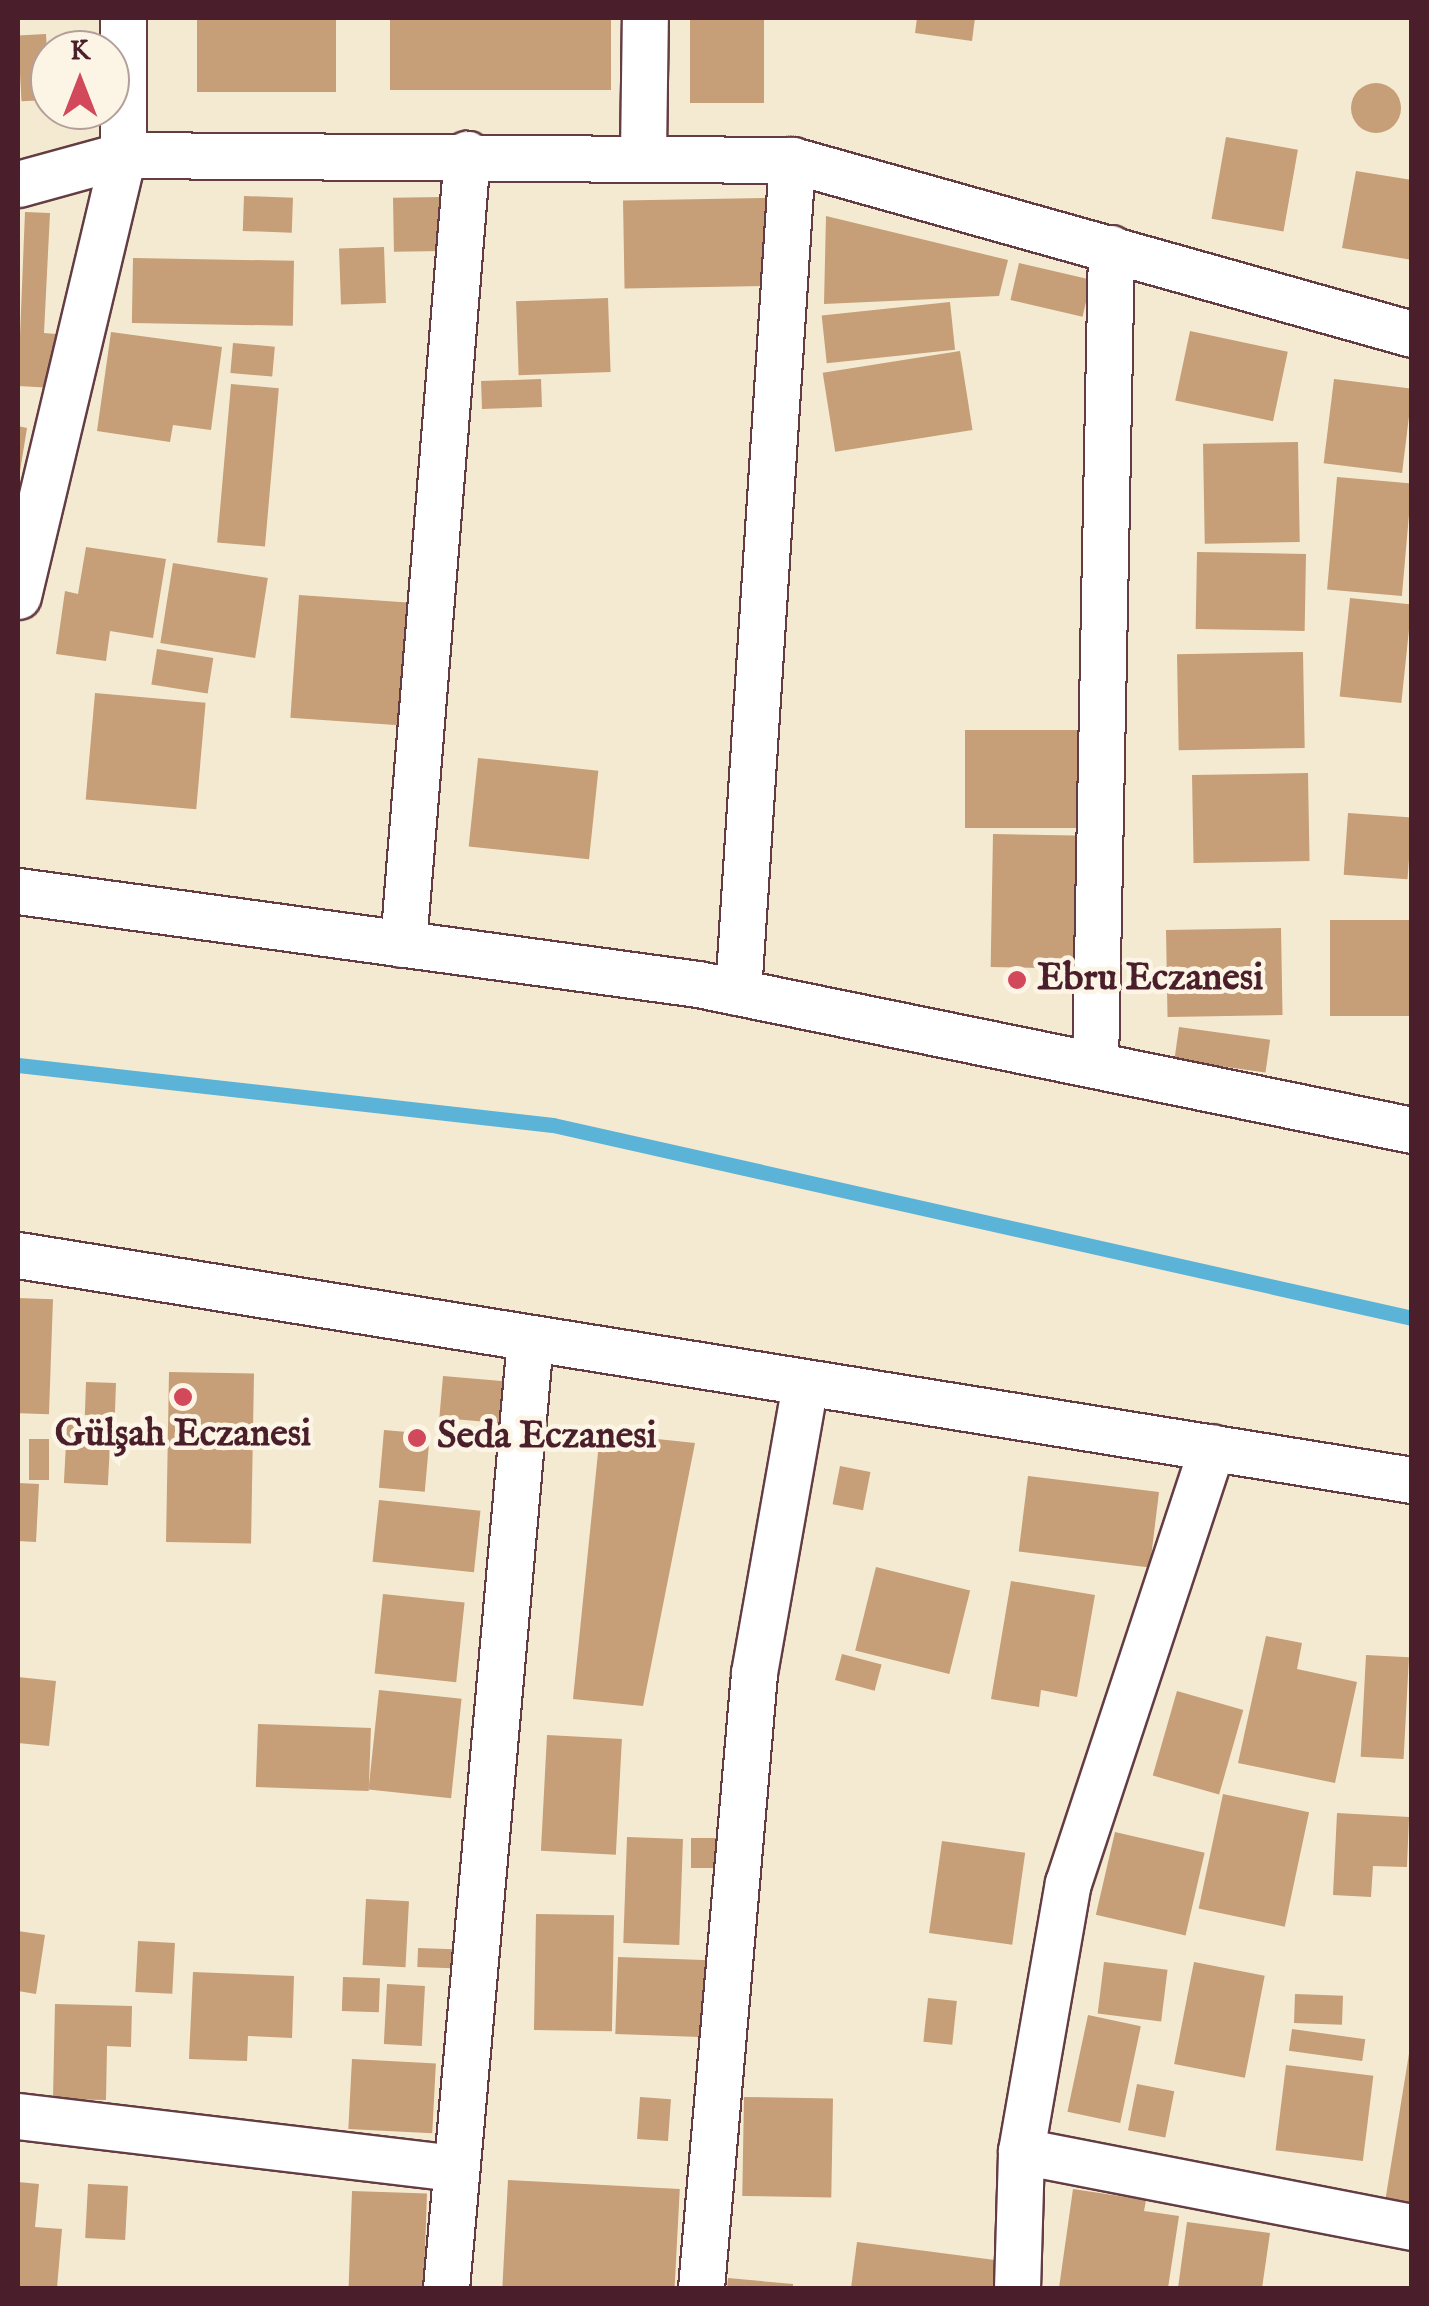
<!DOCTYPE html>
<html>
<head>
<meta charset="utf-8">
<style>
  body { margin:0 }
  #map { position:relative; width:1429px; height:2306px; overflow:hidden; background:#f4ead1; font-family:"IM FELL English",serif }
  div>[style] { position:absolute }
  .stream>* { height:15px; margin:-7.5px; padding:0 7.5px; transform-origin:7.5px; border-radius:7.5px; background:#5bb3d8 }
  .building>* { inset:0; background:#c69e77; transform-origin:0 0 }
  .round { border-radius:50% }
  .roads { filter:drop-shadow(2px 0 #643d44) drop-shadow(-2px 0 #643d44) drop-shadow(0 2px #643d44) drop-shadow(0 -2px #643d44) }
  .street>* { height:45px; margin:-22.5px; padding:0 22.5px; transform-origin:22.5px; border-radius:22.5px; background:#fff }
  .dots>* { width:28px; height:28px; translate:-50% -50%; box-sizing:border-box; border:5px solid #fcf5e5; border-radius:50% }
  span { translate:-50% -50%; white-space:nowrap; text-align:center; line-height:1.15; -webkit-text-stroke:9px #fcf5e5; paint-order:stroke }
  .poi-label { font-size:38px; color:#4a1f2b; font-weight:700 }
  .left { translate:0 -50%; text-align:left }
  .frame { position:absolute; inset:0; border:20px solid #4a1f2b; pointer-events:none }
  .north { position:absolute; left:30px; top:30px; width:100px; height:100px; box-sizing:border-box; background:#fcf5e5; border:2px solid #b59f9b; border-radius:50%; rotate:0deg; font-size:28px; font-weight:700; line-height:40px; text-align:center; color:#4a1f2b }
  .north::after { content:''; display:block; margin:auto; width:35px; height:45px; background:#d1495b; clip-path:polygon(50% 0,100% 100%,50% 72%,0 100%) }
</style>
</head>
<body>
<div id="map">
  <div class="stream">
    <i style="left:18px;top:1065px;width:538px;rotate:6.4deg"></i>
    <i style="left:553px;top:1125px;width:880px;rotate:12.66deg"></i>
  </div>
  <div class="building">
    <i style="left:197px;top:18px;width:139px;height:74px"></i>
    <i style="left:390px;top:18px;width:221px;height:72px"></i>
    <i style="left:690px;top:18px;width:74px;height:85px"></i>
    <i style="clip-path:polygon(917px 18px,975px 18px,972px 41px,915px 33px)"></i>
    <i style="left:46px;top:34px;width:66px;height:28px;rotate:87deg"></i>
    <i class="round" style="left:1351px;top:83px;width:50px;height:50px"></i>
    <i style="left:1226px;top:137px;width:73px;height:83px;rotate:10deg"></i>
    <i style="clip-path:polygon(1356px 171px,1412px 180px,1412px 260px,1342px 248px)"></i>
    <i style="left:244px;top:196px;width:49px;height:35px;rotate:2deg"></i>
    <i style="left:442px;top:197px;width:54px;height:49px;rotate:89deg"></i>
    <i style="left:769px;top:198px;width:88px;height:146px;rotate:89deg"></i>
    <i style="clip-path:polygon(25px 212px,50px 213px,44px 333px,56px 334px,54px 388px,18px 386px)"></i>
    <i style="clip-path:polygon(826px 216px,1008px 260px,999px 296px,824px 304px)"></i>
    <i style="left:384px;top:247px;width:56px;height:45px;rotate:88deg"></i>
    <i style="left:133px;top:258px;width:161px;height:65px;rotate:1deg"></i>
    <i style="left:1019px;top:263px;width:74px;height:38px;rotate:13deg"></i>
    <i style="left:608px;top:298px;width:74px;height:92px;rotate:88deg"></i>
    <i style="left:950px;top:302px;width:48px;height:129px;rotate:84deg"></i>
    <i style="left:1190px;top:331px;width:100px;height:71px;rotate:12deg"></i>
    <i style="clip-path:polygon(111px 332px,222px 347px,211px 430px,173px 425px,170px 442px,97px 431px)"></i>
    <i style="left:233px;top:343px;width:42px;height:30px;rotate:5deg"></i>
    <i style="left:960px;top:351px;width:80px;height:139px;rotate:81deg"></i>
    <i style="left:541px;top:379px;width:28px;height:60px;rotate:88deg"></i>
    <i style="left:1334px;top:379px;width:79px;height:85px;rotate:7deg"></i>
    <i style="left:231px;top:384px;width:48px;height:159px;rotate:5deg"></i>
    <i style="clip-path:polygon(18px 426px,27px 428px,20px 471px,18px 470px)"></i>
    <i style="left:1298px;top:442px;width:100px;height:95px;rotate:89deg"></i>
    <i style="left:1337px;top:477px;width:75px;height:113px;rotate:5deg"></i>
    <i style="clip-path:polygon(86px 547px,166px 559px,153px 638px,110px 631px,106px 661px,56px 654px,65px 591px,78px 594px)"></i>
    <i style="left:1197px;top:552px;width:109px;height:77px;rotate:1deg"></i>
    <i style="left:173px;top:563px;width:96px;height:81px;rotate:9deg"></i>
    <i style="left:299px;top:595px;width:116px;height:123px;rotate:4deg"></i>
    <i style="left:1350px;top:598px;width:62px;height:99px;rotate:6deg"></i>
    <i style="left:157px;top:649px;width:57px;height:36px;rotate:9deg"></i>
    <i style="left:1303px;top:652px;width:96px;height:126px;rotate:89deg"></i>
    <i style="left:95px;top:693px;width:111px;height:107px;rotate:5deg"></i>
    <i style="left:965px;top:730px;width:123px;height:98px"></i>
    <i style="left:478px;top:758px;width:121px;height:89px;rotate:6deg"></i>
    <i style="left:1308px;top:773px;width:88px;height:116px;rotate:89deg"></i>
    <i style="left:1348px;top:813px;width:64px;height:62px;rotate:4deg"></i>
    <i style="left:993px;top:834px;width:97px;height:133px;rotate:1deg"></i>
    <i style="left:1412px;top:920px;width:96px;height:82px;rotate:90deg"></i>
    <i style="left:1281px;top:928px;width:87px;height:115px;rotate:89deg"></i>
    <i style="left:1179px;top:1027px;width:92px;height:33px;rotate:8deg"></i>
    <i style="left:18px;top:1298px;width:35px;height:115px;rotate:2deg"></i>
    <i style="left:169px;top:1372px;width:85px;height:170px;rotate:1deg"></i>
    <i style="left:443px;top:1376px;width:68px;height:42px;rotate:5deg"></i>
    <i style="left:86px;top:1382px;width:30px;height:33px;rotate:2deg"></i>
    <i style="left:67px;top:1424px;width:44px;height:59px;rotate:3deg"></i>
    <i style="left:384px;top:1430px;width:46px;height:58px;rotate:5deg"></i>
    <i style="clip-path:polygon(600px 1433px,695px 1443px,643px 1706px,573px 1699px)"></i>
    <i style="left:29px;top:1439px;width:20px;height:41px"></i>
    <i style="left:840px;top:1466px;width:31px;height:39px;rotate:11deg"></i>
    <i style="left:1028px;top:1476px;width:132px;height:76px;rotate:7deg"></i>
    <i style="clip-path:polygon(18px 1483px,39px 1484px,36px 1542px,18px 1541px)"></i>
    <i style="left:379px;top:1500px;width:102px;height:62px;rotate:6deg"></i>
    <i style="left:876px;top:1567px;width:97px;height:86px;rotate:14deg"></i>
    <i style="clip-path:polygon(1011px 1581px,1095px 1595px,1077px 1697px,1041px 1690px,1039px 1707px,991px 1699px)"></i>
    <i style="left:383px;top:1594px;width:82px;height:80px;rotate:6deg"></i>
    <i style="clip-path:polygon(1266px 1636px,1302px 1643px,1297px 1669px,1357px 1682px,1335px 1783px,1238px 1763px)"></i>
    <i style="left:842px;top:1654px;width:41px;height:27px;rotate:15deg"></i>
    <i style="left:1366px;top:1655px;width:43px;height:102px;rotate:3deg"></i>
    <i style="clip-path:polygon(18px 1677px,56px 1681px,49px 1746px,18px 1743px)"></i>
    <i style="left:379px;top:1690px;width:83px;height:100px;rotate:6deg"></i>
    <i style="left:1177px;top:1691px;width:69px;height:88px;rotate:16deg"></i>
    <i style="left:258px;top:1724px;width:113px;height:63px;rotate:2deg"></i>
    <i style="left:547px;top:1735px;width:75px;height:116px;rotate:3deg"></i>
    <i style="left:1223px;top:1794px;width:88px;height:117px;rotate:12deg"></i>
    <i style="clip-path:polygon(1337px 1813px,1409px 1817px,1407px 1867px,1373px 1866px,1371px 1897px,1333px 1895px)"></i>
    <i style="left:1115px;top:1832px;width:92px;height:85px;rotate:13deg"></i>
    <i style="left:627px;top:1837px;width:56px;height:106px;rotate:2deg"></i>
    <i style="left:691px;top:1838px;width:25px;height:30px"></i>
    <i style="left:942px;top:1841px;width:84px;height:93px;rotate:8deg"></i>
    <i style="left:366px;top:1899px;width:43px;height:66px;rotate:3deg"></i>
    <i style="left:536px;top:1914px;width:78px;height:116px;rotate:1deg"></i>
    <i style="clip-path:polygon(18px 1931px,45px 1935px,36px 1994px,18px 1991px)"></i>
    <i style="left:138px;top:1941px;width:37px;height:51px;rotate:3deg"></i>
    <i style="left:418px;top:1948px;width:35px;height:19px;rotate:2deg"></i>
    <i style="left:618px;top:1957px;width:99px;height:77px;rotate:2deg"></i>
    <i style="left:1104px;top:1962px;width:64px;height:52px;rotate:7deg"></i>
    <i style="left:1194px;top:1962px;width:72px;height:104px;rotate:11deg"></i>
    <i style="clip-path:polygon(193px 1972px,294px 1976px,292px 2038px,248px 2036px,247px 2061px,189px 2059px)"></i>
    <i style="left:343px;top:1977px;width:37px;height:34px;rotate:2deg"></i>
    <i style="left:387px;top:1984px;width:38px;height:60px;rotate:3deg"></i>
    <i style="left:1295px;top:1994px;width:48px;height:29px;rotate:2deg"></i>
    <i style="left:928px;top:1998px;width:29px;height:44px;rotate:6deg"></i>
    <i style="clip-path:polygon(55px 2004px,132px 2006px,131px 2047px,107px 2046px,106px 2100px,53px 2099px)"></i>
    <i style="left:1088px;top:2015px;width:54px;height:99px;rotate:12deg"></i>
    <i style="left:1292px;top:2029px;width:74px;height:22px;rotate:8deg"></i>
    <i style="clip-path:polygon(1412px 2035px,1412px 2206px,1385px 2202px)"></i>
    <i style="left:352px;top:2059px;width:84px;height:70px;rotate:3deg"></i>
    <i style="left:1286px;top:2065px;width:88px;height:86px;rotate:7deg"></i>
    <i style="left:1137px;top:2084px;width:38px;height:47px;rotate:11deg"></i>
    <i style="left:640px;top:2097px;width:31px;height:42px;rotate:4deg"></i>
    <i style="left:744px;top:2097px;width:89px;height:99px;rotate:1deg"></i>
    <i style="left:508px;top:2180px;width:172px;height:108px;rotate:3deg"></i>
    <i style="clip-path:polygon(18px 2182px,39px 2184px,35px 2227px,62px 2229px,57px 2288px,18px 2288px)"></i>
    <i style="left:88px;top:2184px;width:40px;height:54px;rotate:3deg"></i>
    <i style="clip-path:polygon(1073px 2189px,1146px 2200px,1144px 2211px,1179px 2216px,1168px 2288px,1059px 2288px)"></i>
    <i style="left:352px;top:2191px;width:75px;height:95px;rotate:2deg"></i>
    <i style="clip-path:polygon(1187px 2222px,1270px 2233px,1262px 2288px,1178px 2288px)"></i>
    <i style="clip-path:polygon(857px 2242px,1010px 2262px,1007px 2288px,851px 2288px)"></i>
    <i style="clip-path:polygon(728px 2278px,793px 2284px,793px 2288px,727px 2288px)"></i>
  </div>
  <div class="roads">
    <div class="street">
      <i style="left:643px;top:153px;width:135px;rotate:-89.2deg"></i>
      <i style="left:18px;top:184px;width:109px;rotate:-15.4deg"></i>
      <i style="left:123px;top:155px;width:669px;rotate:0.43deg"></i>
      <i style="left:792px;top:160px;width:644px;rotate:15.68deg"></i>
      <i style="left:18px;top:596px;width:453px;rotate:-76.6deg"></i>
      <i style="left:123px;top:155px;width:137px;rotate:-90deg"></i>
      <i style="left:18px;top:891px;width:686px;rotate:7.79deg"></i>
      <i style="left:698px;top:984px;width:729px;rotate:11.56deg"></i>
      <i style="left:403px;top:944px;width:793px;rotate:-85.37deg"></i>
      <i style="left:738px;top:992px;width:834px;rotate:-86.29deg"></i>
      <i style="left:1095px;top:1065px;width:817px;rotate:-88.88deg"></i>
      <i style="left:18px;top:1255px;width:1412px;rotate:9.17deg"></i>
      <i style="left:18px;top:2116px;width:437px;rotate:6.8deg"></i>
      <i style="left:1021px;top:2151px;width:398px;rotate:11deg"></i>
      <i style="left:446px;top:2288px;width:953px;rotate:-84.94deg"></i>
      <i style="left:701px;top:2288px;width:617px;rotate:-85.07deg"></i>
      <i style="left:754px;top:1673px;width:294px;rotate:-80deg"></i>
      <i style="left:1017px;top:2288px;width:137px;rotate:-88.3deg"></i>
      <i style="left:1021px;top:2151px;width:272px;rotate:-80.1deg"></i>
      <i style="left:1068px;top:1883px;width:459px;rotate:-71.7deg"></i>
    </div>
  </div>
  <div class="dots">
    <i style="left:1017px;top:980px;background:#d1495b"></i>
    <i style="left:183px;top:1397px;background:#d1495b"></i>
    <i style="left:417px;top:1438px;background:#d1495b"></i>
  </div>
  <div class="poi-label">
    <span class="left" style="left:1037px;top:980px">Ebru Eczanesi</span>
    <span style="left:183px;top:1436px">Gülşah Eczanesi</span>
    <span class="left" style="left:437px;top:1438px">Seda Eczanesi</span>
  </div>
  <div class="frame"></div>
  <div class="north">K</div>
</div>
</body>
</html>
